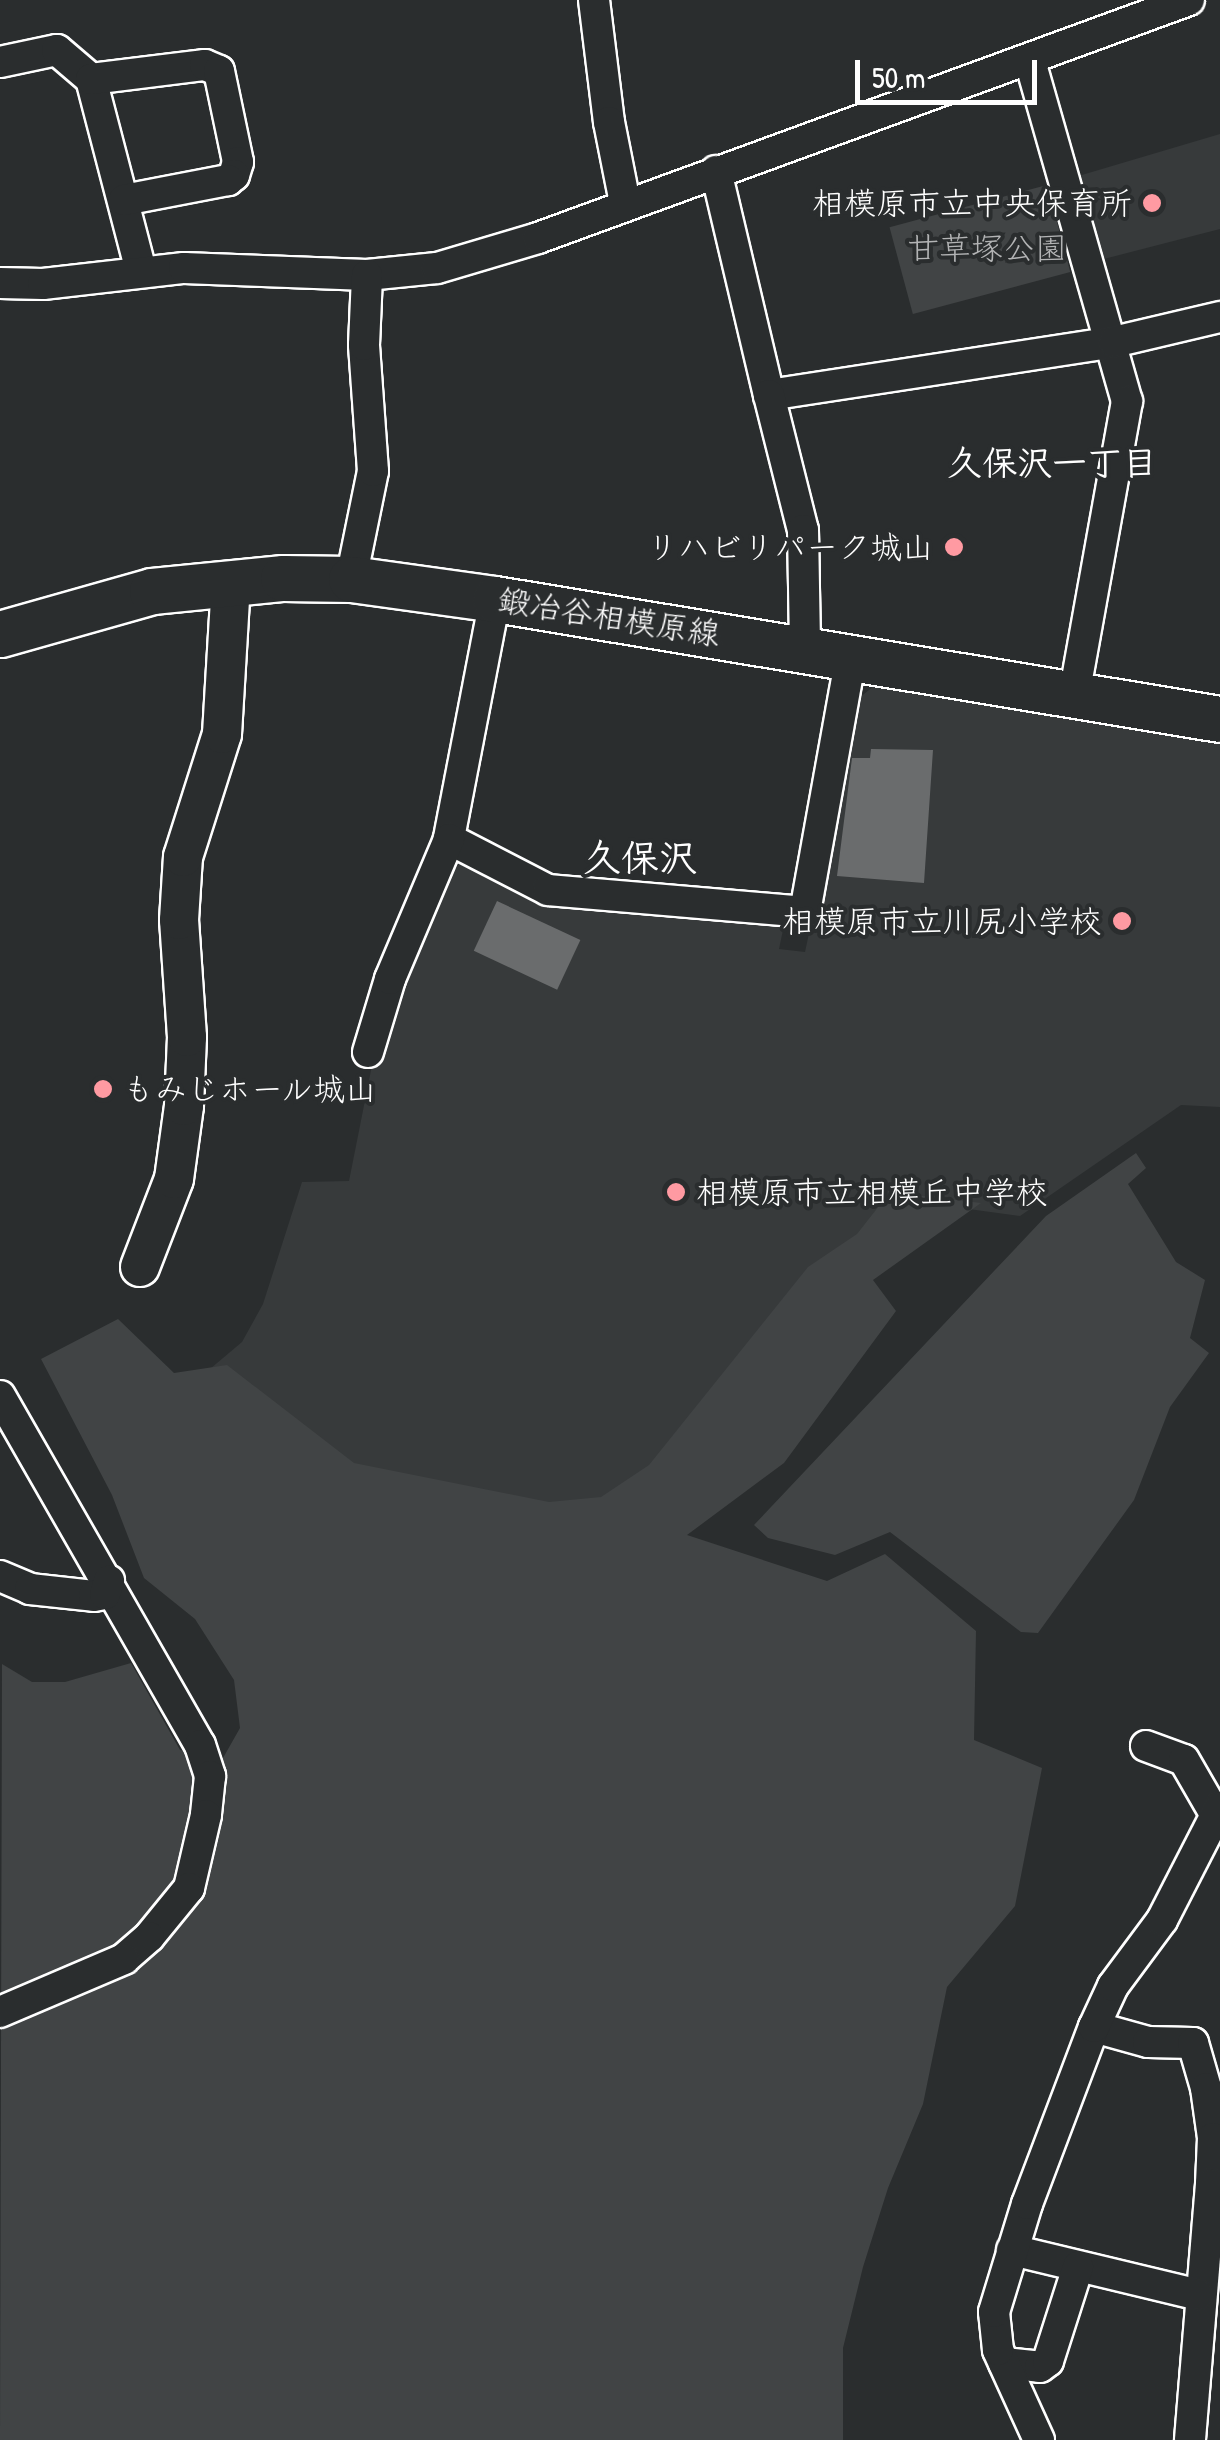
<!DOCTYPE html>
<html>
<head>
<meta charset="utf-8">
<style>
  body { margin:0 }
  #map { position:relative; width:1220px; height:2440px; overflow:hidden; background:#2a2d2e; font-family:"Patrick Hand","Klee One",sans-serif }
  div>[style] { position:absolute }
  .built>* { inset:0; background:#373a3b }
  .green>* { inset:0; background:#414445; transform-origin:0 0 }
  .water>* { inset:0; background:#6a6c6d; transform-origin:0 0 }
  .roads { filter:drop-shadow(2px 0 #fff) drop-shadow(-2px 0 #fff) drop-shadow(0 2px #fff) drop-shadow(0 -2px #fff) }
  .minor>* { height:30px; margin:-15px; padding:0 15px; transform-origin:15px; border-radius:15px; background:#2a2d2e }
  .tertiary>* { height:38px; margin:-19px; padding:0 19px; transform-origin:19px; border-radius:19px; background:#2a2d2e }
  .primary>* { height:45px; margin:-22.5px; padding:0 22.5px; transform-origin:22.5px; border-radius:22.5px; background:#2a2d2e }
  .dots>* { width:28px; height:28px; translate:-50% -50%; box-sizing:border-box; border:5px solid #2a2d2e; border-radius:50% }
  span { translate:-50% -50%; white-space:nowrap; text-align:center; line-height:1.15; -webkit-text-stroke:8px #2a2d2e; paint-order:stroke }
  .poi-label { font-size:32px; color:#fff }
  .right { translate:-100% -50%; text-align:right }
  .left { translate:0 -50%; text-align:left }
  .park-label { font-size:32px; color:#b3b4b5 }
  .street-label { font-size:32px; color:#fff }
  .neighbourhood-label { font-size:35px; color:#fff; font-weight:700 }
  .quarter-label { font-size:38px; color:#fff; font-weight:700 }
  .scale { position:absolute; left:855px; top:60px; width:182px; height:45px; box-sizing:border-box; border:5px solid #fff; border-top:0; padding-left:12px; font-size:30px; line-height:35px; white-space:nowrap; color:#fff; -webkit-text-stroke:8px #2a2d2e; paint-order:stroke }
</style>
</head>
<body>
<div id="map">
  <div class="built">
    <i style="clip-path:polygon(1220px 134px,1220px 229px,1100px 260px,1075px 177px)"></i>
    <i style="clip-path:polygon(874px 686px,1220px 744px,1220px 1107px,1181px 1105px,1020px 1216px,917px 1202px,620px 1526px,342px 1504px,204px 1374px,242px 1342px,263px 1304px,302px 1182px,349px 1181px,380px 1025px,421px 921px,458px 865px,473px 860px,544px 900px,696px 918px,779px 921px,783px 930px,779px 949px,805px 952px,817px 896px,824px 896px,859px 698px)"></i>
  </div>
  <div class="green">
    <i style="left:1047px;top:185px;width:90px;height:163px;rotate:75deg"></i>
    <i style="clip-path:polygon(1136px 1153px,1146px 1168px,1128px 1184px,1176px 1262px,1205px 1280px,1190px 1338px,1209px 1353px,1170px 1407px,1134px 1500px,1038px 1633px,1021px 1632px,890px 1532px,835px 1555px,768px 1538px,754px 1525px,1046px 1216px)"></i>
    <i style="clip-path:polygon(890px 1192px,981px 1203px,873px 1280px,896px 1311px,784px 1463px,687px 1535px,827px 1581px,885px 1554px,976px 1631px,974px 1740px,1042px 1768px,1015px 1906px,947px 1987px,923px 2104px,888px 2188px,863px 2267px,843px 2348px,843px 2440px,0 2440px,2px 1664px,32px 1682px,65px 1682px,131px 1663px,180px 1750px,223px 1758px,240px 1728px,234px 1680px,195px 1619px,144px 1578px,112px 1495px,41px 1359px,118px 1319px,174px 1373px,227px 1365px,354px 1463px,549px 1502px,601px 1497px,649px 1465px,808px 1267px,857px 1234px)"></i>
  </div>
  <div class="water">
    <i style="clip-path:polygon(871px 749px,933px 750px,924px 883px,837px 876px,852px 758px,870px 758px)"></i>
    <i style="left:497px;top:901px;width:92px;height:55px;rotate:25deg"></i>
  </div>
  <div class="roads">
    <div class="minor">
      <i style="left:594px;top:0;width:123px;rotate:83deg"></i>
      <i style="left:609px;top:122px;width:83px;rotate:78.8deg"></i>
      <i style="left:1030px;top:61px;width:354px;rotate:74.1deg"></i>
      <i style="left:1127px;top:401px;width:299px;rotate:100.2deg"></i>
      <i style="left:0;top:62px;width:58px;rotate:-11.9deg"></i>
      <i style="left:57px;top:50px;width:45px;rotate:40.5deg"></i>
      <i style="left:91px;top:79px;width:198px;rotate:75.4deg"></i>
      <i style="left:91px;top:79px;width:115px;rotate:-7deg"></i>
      <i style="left:205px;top:65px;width:15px;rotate:23deg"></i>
      <i style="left:219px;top:71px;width:93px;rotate:78.2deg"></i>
      <i style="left:238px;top:162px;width:14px;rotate:107deg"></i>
      <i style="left:234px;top:175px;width:8px;rotate:140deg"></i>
      <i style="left:228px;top:180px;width:106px;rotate:169.1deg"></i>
      <i style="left:716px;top:171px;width:230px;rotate:76.7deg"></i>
      <i style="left:769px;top:395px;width:349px;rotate:-8.7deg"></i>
      <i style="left:1114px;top:342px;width:109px;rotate:-13.3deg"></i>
      <i style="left:0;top:283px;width:43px;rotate:1.3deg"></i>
      <i style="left:43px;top:284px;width:142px;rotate:-6.5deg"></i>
      <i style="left:184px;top:268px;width:183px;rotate:2.2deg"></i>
      <i style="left:367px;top:275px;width:70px;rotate:-5.7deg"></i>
      <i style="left:437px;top:268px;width:105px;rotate:-16.5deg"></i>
      <i style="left:538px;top:238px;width:693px;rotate:-20.08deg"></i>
      <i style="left:769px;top:395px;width:139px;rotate:75.9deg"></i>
      <i style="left:803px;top:530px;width:119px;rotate:89deg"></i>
      <i style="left:351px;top:579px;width:110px;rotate:-78.5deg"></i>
      <i style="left:373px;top:471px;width:126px;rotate:-94.1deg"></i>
      <i style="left:364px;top:345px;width:70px;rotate:-87.5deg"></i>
      <i style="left:495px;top:599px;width:244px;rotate:100.9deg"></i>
      <i style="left:449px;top:839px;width:111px;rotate:27.3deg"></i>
      <i style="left:548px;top:890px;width:258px;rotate:4.9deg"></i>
      <i style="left:805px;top:912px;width:259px;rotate:-79.8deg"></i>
      <i style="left:368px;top:1052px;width:76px;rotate:-73.2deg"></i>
      <i style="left:390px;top:979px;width:152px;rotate:-67.1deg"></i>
      <i style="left:0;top:1396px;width:402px;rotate:60.2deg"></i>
      <i style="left:200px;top:1745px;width:33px;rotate:72deg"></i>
      <i style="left:210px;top:1776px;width:39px;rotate:96deg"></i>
      <i style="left:206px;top:1815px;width:75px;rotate:103.1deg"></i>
      <i style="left:189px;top:1888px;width:63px;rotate:129.2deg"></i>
      <i style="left:149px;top:1937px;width:33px;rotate:139deg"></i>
      <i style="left:124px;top:1959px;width:135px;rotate:156.9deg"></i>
      <i style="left:0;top:1576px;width:33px;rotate:23deg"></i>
      <i style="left:30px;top:1589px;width:64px;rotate:6.2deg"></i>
      <i style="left:94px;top:1596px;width:11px;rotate:-10deg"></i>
      <i style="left:105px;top:1594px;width:14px;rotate:-73deg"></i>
      <i style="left:1146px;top:1746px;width:40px;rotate:20.2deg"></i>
      <i style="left:1184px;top:1760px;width:60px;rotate:60deg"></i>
      <i style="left:1094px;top:2027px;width:56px;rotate:15.5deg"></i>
      <i style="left:1148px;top:2042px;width:45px;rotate:1.3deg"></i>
      <i style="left:1193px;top:2043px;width:47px;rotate:73.9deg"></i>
      <i style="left:1206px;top:2088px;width:50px;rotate:82deg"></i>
      <i style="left:1213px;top:2138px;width:46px;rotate:92.5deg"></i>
      <i style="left:1211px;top:2184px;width:257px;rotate:94.7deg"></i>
      <i style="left:1012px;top:2250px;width:192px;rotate:13.5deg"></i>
      <i style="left:1004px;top:2363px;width:36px;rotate:6deg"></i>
      <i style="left:1040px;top:2367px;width:10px;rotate:-37deg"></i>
      <i style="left:1048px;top:2361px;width:99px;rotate:-72.3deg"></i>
      <i style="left:1039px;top:2440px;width:99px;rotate:-114.5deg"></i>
      <i style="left:998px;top:2350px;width:38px;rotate:-96deg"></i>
      <i style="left:994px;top:2312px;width:113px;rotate:-73deg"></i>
      <i style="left:1027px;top:2204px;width:189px;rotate:-69.3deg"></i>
      <i style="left:1094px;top:2027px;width:45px;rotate:-65.1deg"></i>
      <i style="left:1113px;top:1986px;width:82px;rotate:-53.4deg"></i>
      <i style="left:1162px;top:1920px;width:127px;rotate:-62.8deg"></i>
    </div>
    <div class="tertiary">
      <i style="left:140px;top:1267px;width:94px;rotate:-68.9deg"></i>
      <i style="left:174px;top:1179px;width:74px;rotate:-82.2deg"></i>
      <i style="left:184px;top:1106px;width:69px;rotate:-87.5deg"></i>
      <i style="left:187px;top:1037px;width:117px;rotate:-93.9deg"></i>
      <i style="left:179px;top:920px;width:63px;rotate:-86.4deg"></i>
      <i style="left:183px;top:857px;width:129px;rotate:-72.4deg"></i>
      <i style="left:222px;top:734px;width:152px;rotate:-86.6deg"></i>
    </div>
    <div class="primary">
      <i style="left:0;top:634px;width:158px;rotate:-15.8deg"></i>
      <i style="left:152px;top:591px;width:132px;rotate:-5.7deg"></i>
      <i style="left:283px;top:578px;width:68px;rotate:0.8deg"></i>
      <i style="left:351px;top:579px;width:145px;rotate:7.9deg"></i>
      <i style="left:495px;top:599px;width:735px;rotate:9.4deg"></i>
    </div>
  </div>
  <div class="dots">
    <i style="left:1152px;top:203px;background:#ff9aa2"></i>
    <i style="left:954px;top:547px;background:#ff9aa2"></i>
    <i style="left:1122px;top:921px;background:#ff9aa2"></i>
    <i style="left:103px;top:1089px;background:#ff9aa2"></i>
    <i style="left:676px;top:1192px;background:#ff9aa2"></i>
  </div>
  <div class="poi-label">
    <span class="right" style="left:1132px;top:203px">相模原市立中央保育所</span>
    <span class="right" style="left:934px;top:547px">リハビリパーク城山</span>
    <span class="right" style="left:1102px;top:921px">相模原市立川尻小学校</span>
    <span class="left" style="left:123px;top:1089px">もみじホール城山</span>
    <span class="left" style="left:696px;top:1192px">相模原市立相模丘中学校</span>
  </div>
  <div class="park-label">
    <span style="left:987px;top:248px">甘草塚公園</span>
  </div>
  <div class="street-label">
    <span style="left:609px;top:617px;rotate:9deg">鍛冶谷相模原線</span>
  </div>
  <div class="neighbourhood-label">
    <span style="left:1052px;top:463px">久保沢一丁目</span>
  </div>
  <div class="quarter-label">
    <span style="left:640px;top:858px">久保沢</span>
  </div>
  <div class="scale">50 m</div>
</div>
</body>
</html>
